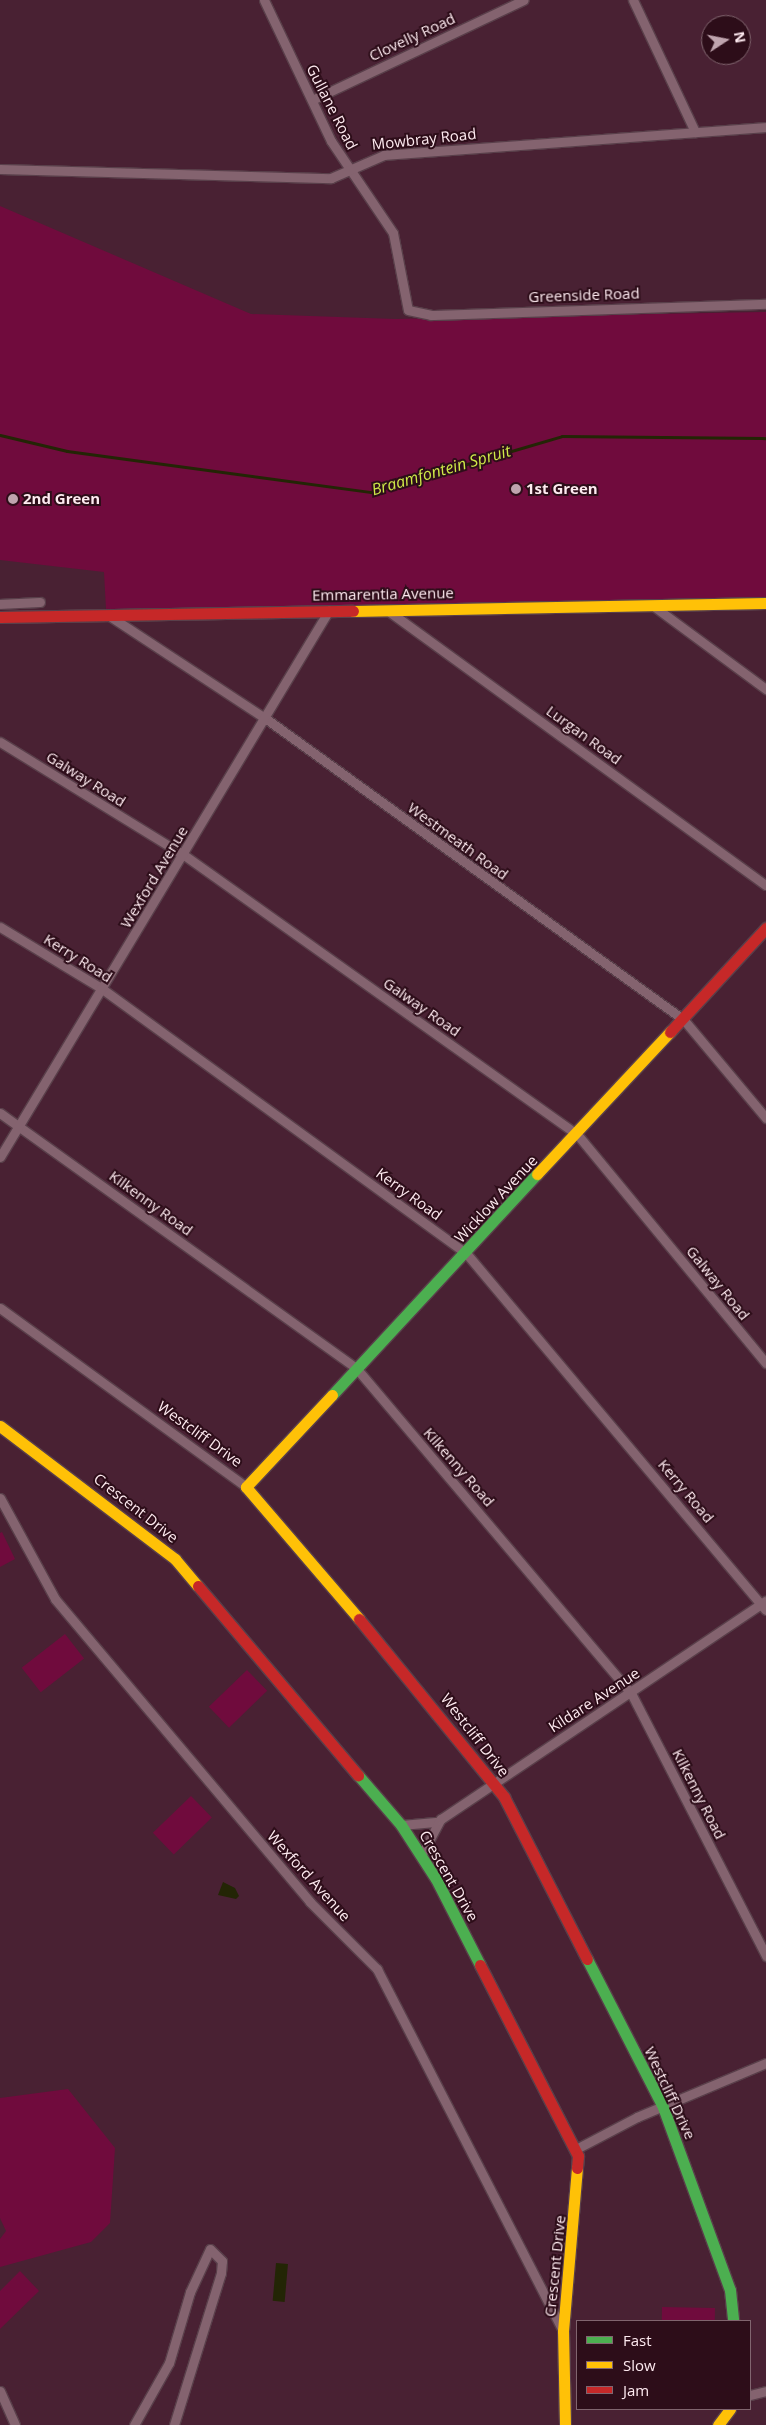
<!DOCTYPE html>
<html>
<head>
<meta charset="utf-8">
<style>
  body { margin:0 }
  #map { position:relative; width:766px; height:2425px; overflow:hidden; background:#492133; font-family:"Open Sans",sans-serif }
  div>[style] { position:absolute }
  .green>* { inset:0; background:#700b3d; transform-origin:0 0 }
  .water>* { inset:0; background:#232505; transform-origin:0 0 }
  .stream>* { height:3px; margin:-1.5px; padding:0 1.5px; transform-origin:1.5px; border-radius:1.5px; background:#232505 }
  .roads { filter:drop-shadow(1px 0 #593f4a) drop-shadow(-1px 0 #593f4a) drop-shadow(0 1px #593f4a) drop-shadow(0 -1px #593f4a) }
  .street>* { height:9px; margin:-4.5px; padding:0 4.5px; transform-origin:4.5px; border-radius:4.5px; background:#84636f }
  .fast>* { height:11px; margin:-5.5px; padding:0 5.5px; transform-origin:5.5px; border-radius:5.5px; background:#4caf50 }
  .slow>* { height:11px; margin:-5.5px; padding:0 5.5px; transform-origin:5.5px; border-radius:5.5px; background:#ffc107 }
  .jam>* { height:11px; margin:-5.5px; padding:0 5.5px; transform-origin:5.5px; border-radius:5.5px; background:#c62828 }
  .dots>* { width:14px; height:14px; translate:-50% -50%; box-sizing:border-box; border:2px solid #2d0d19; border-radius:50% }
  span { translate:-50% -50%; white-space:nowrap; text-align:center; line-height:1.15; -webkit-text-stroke:4px #2d0d19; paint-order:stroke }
  .street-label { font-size:15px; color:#feeaf0 }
  .poi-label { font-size:15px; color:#feeaf0; font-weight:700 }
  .left { translate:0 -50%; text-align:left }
  .water-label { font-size:16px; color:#cee948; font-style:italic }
  .legend { position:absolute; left:576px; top:2320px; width:175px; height:90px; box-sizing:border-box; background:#2d0d19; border:1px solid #81656f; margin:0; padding:6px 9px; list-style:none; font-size:15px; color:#feeaf0 }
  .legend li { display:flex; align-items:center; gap:10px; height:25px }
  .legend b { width:25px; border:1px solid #81656f }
  .north { position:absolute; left:701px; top:15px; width:50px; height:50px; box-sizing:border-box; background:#2d0d19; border:1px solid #81656f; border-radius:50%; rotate:79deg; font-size:14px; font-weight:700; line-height:20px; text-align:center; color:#feeaf0 }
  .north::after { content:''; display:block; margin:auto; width:18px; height:22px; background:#bfa4ae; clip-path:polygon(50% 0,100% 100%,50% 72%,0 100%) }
</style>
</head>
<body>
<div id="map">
  <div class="green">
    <i style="clip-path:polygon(0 206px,251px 314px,395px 319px,766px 312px,766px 605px,106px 609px,104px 572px,0 560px)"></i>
    <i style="clip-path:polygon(2px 1532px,15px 1559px,0 1567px,0 1533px)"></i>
    <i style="left:65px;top:1634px;width:31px;height:55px;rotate:52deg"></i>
    <i style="left:247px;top:1670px;width:29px;height:53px;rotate:46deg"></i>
    <i style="left:191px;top:1796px;width:30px;height:53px;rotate:46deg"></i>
    <i style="clip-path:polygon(68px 2089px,115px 2148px,110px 2223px,91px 2242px,0 2267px,0 2239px,6px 2231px,0 2218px,0 2098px)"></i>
    <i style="clip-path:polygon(20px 2271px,39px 2291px,0 2329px,0 2291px)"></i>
    <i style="left:662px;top:2307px;width:53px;height:14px;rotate:1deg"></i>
  </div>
  <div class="water">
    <i style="clip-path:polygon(223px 1882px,235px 1888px,239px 1896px,236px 1899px,218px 1895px)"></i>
    <i style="left:276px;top:2263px;width:12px;height:38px;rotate:5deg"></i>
  </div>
  <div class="stream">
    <i style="left:0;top:435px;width:69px;rotate:13.4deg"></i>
    <i style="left:67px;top:451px;width:307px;rotate:7.7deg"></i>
    <i style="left:371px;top:492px;width:199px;rotate:-16.3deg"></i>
    <i style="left:562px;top:436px;width:204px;rotate:0.6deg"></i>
  </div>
  <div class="roads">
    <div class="street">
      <i style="left:264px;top:0;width:156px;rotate:64.6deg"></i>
      <i style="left:331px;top:141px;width:111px;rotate:56deg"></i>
      <i style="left:393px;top:233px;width:78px;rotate:79deg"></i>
      <i style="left:408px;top:310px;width:24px;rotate:12deg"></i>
      <i style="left:431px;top:315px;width:335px;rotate:-1.9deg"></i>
      <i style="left:633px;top:0;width:146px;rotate:64.8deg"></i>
      <i style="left:312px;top:100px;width:234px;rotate:-25.3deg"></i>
      <i style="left:0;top:169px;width:331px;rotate:1.6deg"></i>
      <i style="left:331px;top:178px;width:58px;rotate:-23.5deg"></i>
      <i style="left:384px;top:155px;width:383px;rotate:-4.2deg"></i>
      <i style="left:0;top:604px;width:40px;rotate:-2.9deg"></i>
      <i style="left:652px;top:605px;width:142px;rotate:36.4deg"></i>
      <i style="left:387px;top:610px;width:468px;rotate:36deg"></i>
      <i style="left:108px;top:615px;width:188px;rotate:33.3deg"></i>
      <i style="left:265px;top:718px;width:516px;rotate:35.78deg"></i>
      <i style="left:684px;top:1020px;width:128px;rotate:50.1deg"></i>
      <i style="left:0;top:742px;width:216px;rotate:31.6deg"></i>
      <i style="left:184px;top:855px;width:482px;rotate:35.4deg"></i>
      <i style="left:577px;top:1134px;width:297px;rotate:50.5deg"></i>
      <i style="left:0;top:927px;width:118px;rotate:31.1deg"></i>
      <i style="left:101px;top:988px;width:451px;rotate:36deg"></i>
      <i style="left:466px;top:1253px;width:466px;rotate:50deg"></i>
      <i style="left:0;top:1113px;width:439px;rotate:35.6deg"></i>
      <i style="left:357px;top:1369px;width:424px;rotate:49.8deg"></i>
      <i style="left:631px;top:1693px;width:296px;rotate:62.8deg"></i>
      <i style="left:0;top:1157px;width:638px;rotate:-58.97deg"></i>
      <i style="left:0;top:1308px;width:304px;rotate:36deg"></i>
      <i style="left:0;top:1498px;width:115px;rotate:61.4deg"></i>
      <i style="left:55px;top:1599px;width:396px;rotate:49.9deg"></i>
      <i style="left:310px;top:1902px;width:95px;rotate:45deg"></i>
      <i style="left:377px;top:1969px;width:407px;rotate:62.8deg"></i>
      <i style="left:401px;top:1825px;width:37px;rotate:-5deg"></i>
      <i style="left:422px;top:1854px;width:40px;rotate:-62deg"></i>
      <i style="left:441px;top:1819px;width:391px;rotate:-33.9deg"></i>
      <i style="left:576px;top:2149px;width:69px;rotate:-27.7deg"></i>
      <i style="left:637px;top:2117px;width:140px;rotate:-22.7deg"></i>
      <i style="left:0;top:2391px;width:37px;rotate:66deg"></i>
      <i style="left:750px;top:2395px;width:16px;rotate:-14deg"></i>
      <i style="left:134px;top:2425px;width:71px;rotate:-60.6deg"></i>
      <i style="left:169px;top:2363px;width:74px;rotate:-73.5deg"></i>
      <i style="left:190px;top:2292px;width:47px;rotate:-65.1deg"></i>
      <i style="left:210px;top:2249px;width:17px;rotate:45deg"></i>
      <i style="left:222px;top:2261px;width:12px;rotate:95deg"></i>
      <i style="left:221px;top:2273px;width:159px;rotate:107.2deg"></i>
    </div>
    <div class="fast">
      <i style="left:332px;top:1395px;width:301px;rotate:-47.2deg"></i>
      <i style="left:358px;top:1775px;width:66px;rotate:49.3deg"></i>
      <i style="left:401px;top:1825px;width:64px;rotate:57.1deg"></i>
      <i style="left:436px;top:1879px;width:97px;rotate:62.9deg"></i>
      <i style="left:587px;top:1959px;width:166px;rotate:62.8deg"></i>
      <i style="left:663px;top:2107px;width:195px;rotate:69.9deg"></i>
      <i style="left:730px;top:2290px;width:31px;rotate:84deg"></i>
    </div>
    <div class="slow">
      <i style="left:353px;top:611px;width:413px;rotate:-1.1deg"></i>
      <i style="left:537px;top:1174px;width:195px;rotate:-46.9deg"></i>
      <i style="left:332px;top:1395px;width:126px;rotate:133.1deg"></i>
      <i style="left:246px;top:1487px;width:174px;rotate:49.4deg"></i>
      <i style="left:0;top:1426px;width:220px;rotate:37.2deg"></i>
      <i style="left:175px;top:1559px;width:35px;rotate:50deg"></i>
      <i style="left:565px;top:2425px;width:94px;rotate:-91.2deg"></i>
      <i style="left:563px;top:2331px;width:164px;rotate:-85.1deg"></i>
      <i style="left:718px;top:2425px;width:20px;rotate:-53deg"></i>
    </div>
    <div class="jam">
      <i style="left:0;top:617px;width:353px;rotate:-1deg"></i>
      <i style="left:670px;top:1032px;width:142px;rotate:-47.3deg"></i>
      <i style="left:198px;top:1586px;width:248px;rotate:49.8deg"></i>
      <i style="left:359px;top:1619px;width:230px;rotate:50.8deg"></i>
      <i style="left:504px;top:1797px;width:182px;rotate:62.9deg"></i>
      <i style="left:480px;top:1965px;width:215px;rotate:62.8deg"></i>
      <i style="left:578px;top:2156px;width:12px;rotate:95deg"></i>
    </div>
  </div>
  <div class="dots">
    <i style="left:516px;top:489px;background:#bfa4ae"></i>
    <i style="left:13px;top:499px;background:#bfa4ae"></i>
  </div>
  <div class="street-label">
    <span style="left:412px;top:37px;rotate:-25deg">Clovelly Road</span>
    <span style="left:332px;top:107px;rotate:63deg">Gullane Road</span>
    <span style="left:424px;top:139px;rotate:-6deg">Mowbray Road</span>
    <span style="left:584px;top:295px;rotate:-2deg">Greenside Road</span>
    <span style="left:383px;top:594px;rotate:-1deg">Emmarentia Avenue</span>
    <span style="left:584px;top:735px;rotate:36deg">Lurgan Road</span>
    <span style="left:86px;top:779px;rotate:32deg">Galway Road</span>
    <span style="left:458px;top:841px;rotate:36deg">Westmeath Road</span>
    <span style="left:154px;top:877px;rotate:-59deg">Wexford Avenue</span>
    <span style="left:78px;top:958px;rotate:32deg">Kerry Road</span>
    <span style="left:422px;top:1007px;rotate:35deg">Galway Road</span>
    <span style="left:409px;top:1194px;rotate:36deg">Kerry Road</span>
    <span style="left:496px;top:1199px;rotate:-47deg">Wicklow Avenue</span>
    <span style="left:151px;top:1203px;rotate:36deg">Kilkenny Road</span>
    <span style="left:718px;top:1283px;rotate:51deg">Galway Road</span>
    <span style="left:200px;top:1434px;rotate:36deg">Westcliff Drive</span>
    <span style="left:459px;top:1467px;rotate:49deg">Kilkenny Road</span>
    <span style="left:686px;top:1491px;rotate:50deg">Kerry Road</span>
    <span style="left:136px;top:1508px;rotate:38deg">Crescent Drive</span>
    <span style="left:594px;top:1700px;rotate:-33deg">Kildare Avenue</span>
    <span style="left:475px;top:1735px;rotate:52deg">Westcliff Drive</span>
    <span style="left:699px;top:1794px;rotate:63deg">Kilkenny Road</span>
    <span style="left:309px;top:1876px;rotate:48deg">Wexford Avenue</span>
    <span style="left:449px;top:1876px;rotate:60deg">Crescent Drive</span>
    <span style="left:670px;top:2093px;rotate:65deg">Westcliff Drive</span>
    <span style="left:555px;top:2266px;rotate:-84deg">Crescent Drive</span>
  </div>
  <div class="poi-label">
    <span class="left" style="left:526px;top:489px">1st Green</span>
    <span class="left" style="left:23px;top:499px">2nd Green</span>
  </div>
  <div class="water-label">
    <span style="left:441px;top:470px;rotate:-16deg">Braamfontein Spruit</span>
  </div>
  <ul class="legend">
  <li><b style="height:6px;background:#4caf50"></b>Fast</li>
  <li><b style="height:6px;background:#ffc107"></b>Slow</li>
  <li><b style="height:6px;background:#c62828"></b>Jam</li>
  </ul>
  <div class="north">N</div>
</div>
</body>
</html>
